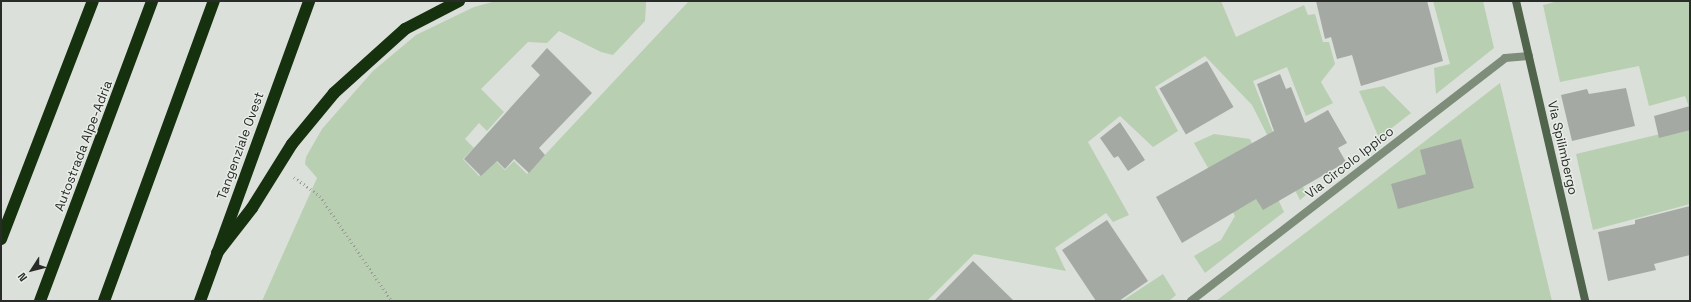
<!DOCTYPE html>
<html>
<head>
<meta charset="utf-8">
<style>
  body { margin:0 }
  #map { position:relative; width:1691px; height:302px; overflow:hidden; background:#dbe0da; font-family:"Space Grotesk",sans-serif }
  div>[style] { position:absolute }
  .green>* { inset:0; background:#b8cfb2 }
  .building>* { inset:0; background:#a5a9a4; transform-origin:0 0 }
  .path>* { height:2.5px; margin-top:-1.25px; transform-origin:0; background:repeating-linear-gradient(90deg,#9a9e9a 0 1px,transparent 0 4px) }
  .street>* { height:8px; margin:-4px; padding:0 4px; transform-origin:4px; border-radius:4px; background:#7e8c7a }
  .secondary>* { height:8px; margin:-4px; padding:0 4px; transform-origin:4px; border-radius:4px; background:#50644b }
  .highway>* { height:12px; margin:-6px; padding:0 6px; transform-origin:6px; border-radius:6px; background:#15310e }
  span { translate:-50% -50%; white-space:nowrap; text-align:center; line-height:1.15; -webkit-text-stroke:3px #e8ede7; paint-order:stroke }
  .street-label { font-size:13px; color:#292b29 }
  .frame { position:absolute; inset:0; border:2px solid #292b29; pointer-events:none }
  .north { position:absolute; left:12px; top:250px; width:40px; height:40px; -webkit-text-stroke:3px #e8ede7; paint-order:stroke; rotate:234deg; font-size:11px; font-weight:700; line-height:16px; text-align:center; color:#292b29 }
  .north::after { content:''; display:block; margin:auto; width:14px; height:18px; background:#292b29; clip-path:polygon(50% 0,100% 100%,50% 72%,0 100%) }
</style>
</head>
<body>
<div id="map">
  <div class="green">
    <i style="clip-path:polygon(496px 1px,646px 1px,646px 4px,645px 21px,613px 55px,601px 52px,559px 31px,547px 43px,528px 42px,481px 89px,504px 112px,487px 131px,479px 123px,465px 139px,474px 148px,463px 159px,479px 176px,495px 160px,505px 170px,514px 161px,527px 174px,689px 1px,1221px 1px,1236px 37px,1304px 5px,1308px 15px,1315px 14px,1323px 42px,1329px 42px,1335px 64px,1321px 82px,1333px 103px,1306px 116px,1287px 67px,1253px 81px,1276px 140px,1307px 194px,1300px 200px,1252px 105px,1205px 56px,1155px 87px,1178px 131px,1153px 147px,1120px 116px,1088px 142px,1129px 215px,1113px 222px,1106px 213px,1055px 248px,1066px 271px,974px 254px,927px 301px,262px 301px,317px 178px,305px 164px,306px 157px,322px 129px,373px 71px,416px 35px,474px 7px)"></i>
    <i style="clip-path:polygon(1433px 1px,1483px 1px,1494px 48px,1436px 94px,1434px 68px,1450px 64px)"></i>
    <i style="clip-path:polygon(1559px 1px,1690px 1px,1690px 110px,1685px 96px,1649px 106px,1639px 66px,1560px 82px,1543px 5px)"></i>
    <i style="clip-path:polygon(1500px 83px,1552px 301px,1216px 301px,1367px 186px)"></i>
    <i style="clip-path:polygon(1384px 86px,1411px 113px,1379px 138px,1359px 91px)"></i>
    <i style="clip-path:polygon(1690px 127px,1690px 204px,1593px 230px,1576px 154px)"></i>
    <i style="clip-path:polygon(1214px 134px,1250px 139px,1284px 212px,1205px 273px,1194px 256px,1221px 240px,1235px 216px,1194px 143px)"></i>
    <i style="clip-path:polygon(1163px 274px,1176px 295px,1169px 301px,1122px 301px)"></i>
  </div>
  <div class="building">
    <i style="clip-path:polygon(1316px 1px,1427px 1px,1443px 61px,1361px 86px,1352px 55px,1337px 59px,1331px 37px,1325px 39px)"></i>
    <i style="clip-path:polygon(547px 48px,592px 93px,539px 148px,545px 155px,529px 173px,514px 159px,505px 169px,497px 161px,481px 176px,464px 159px,540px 75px,531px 66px)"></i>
    <i style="left:1207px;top:61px;width:53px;height:55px;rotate:60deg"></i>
    <i style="clip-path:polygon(1280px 74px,1286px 89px,1291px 87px,1305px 123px,1328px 110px,1347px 143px,1338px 148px,1346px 162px,1263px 210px,1256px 199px,1182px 243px,1156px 197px,1274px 131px,1257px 84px)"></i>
    <i style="clip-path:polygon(1626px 88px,1635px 126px,1572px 141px,1561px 95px,1587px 89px,1589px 94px)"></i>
    <i style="clip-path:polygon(1690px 106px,1690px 130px,1659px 138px,1654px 116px)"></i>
    <i style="clip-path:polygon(1120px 122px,1145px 160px,1128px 171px,1118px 156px,1114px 158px,1100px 138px)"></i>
    <i style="clip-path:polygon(1461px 139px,1474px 188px,1398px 209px,1391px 184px,1426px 174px,1420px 150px)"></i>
    <i style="clip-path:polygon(1690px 206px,1690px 255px,1654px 264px,1656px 270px,1608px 281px,1598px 232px,1635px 224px,1635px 220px)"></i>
    <i style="clip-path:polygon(1107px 220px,1148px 281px,1119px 301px,1096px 301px,1062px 250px)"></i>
    <i style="clip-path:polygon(973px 261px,1014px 301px,934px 301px)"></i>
  </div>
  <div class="path">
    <i style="left:294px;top:177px;width:32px;rotate:36deg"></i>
    <i style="left:320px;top:196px;width:127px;rotate:55.6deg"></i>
  </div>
  <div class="street">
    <i style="left:1191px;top:301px;width:397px;rotate:-37.7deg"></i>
    <i style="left:1505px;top:58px;width:24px;rotate:-5deg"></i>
  </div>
  <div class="secondary">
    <i style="left:1516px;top:1px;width:308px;rotate:77deg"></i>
  </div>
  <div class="highway">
    <i style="left:1px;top:239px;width:255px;rotate:-68.9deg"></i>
    <i style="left:217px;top:253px;width:57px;rotate:-52.1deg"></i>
    <i style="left:252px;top:208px;width:75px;rotate:-58deg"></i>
    <i style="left:292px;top:144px;width:66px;rotate:-50.5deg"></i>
    <i style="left:334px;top:93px;width:96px;rotate:-42deg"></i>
    <i style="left:405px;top:29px;width:61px;rotate:-27.4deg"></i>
    <i style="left:40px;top:301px;width:320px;rotate:-69.5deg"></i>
    <i style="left:104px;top:301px;width:320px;rotate:-69.9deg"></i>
    <i style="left:200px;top:301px;width:319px;rotate:-70deg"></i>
  </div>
  <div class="street-label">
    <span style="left:84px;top:146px;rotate:-69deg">Autostrada Alpe-Adria</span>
    <span style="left:241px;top:146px;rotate:-70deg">Tangenziale Ovest</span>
    <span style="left:1562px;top:148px;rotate:77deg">Via Spilimbergo</span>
    <span style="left:1350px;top:163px;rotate:-38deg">Via Circolo Ippico</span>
  </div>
  <div class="frame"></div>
  <div class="north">N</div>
</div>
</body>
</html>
